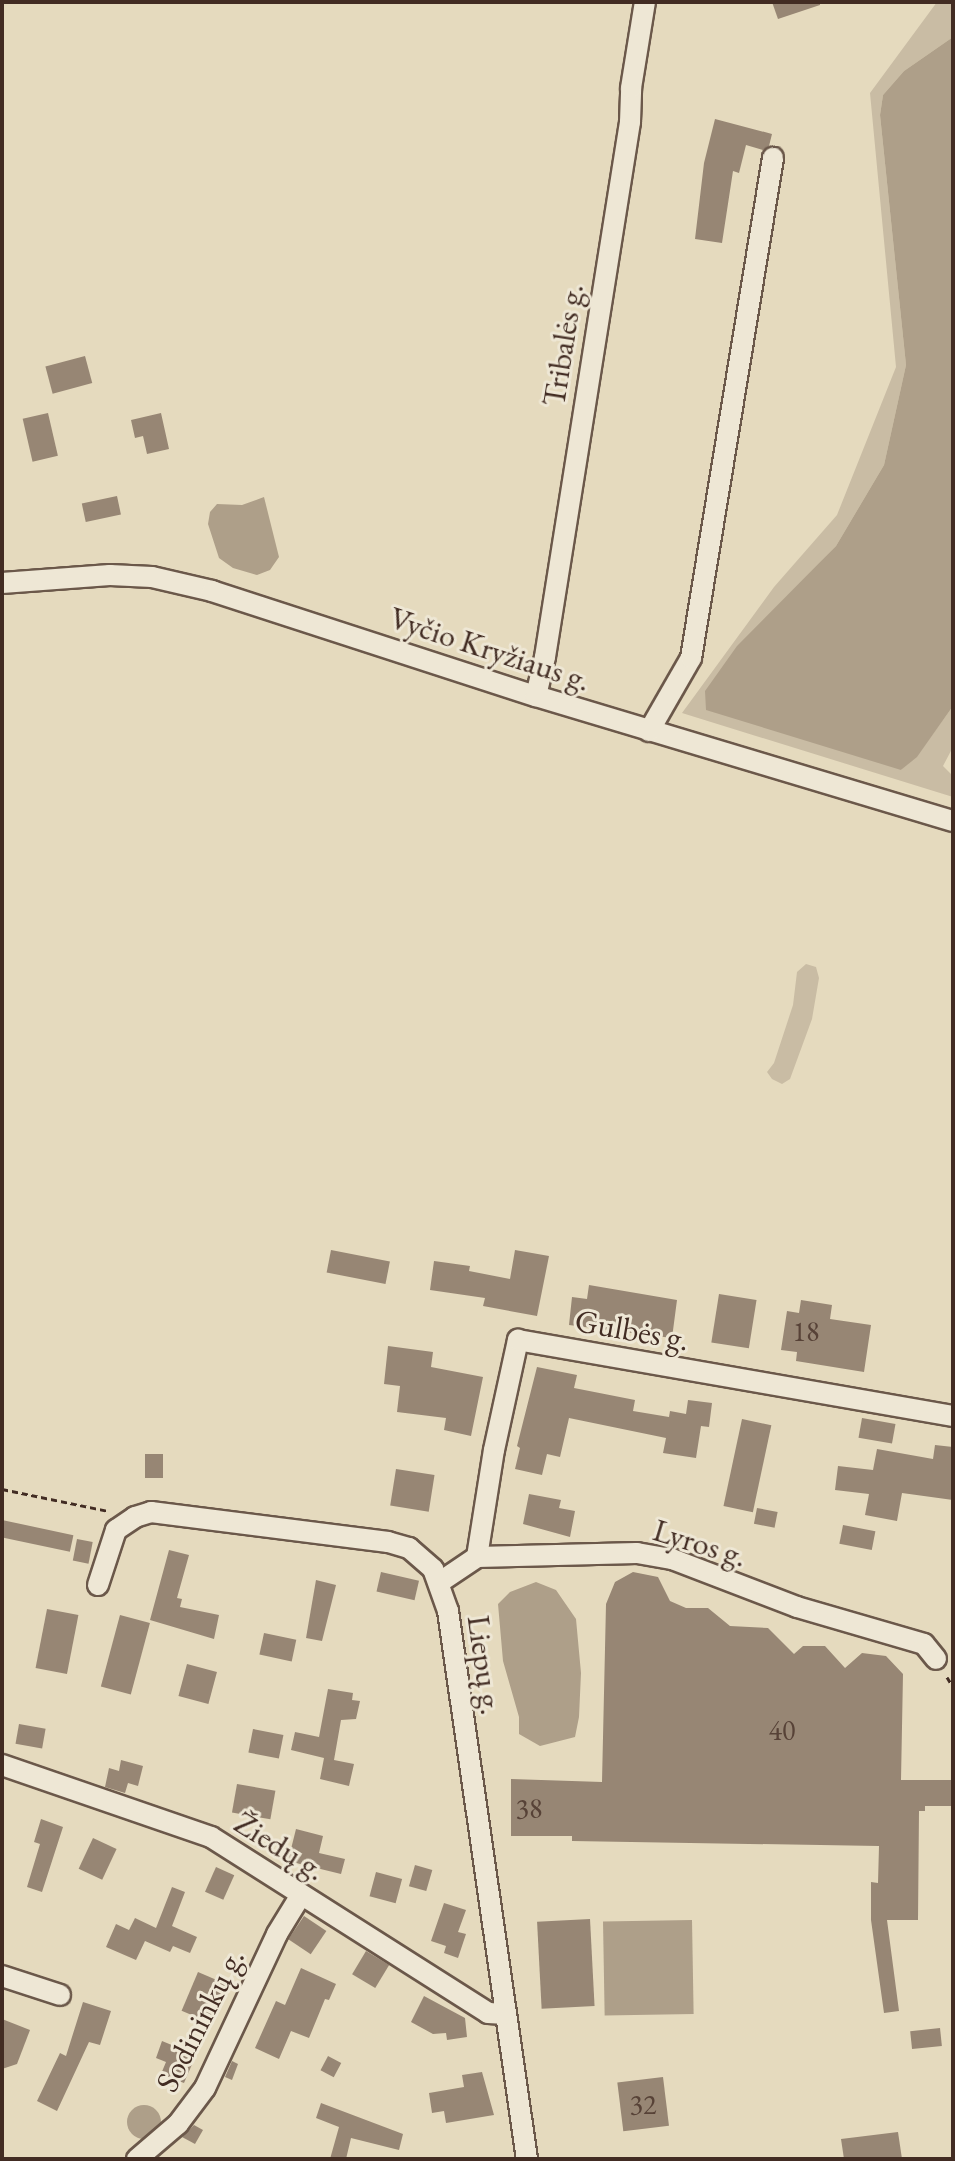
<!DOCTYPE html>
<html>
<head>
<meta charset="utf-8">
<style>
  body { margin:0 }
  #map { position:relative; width:955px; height:2161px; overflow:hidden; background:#e5dabe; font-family:"EB Garamond",serif }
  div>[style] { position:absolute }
  .green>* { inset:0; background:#c9bca4 }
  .water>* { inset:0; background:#ae9f89; transform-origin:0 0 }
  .round { border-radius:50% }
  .building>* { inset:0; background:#978674; transform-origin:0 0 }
  .path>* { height:3px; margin-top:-1.5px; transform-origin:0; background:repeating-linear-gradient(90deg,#422c23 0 6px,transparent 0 10px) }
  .roads { filter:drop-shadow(2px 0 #6b584a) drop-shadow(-2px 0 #6b584a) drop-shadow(0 2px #6b584a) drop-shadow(0 -2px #6b584a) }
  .minor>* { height:20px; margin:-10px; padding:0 10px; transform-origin:10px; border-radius:10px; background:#eee7d5 }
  span { translate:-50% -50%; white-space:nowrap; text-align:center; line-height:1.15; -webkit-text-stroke:6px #eee7d5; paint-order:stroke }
  .number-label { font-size:28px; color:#574237 }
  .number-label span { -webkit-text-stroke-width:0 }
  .street-label { font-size:32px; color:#422c23 }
  .frame { position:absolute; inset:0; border:4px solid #422c23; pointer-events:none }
</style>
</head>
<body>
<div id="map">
  <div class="green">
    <i style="clip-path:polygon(937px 2px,953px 2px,953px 37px,904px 71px,883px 95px,880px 115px,906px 365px,884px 465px,836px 546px,788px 596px,901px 770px,917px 756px,953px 706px,953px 747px,943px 766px,953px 776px,953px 797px,682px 713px,774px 587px,837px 515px,896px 367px,870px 93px)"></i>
    <i style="clip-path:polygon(806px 964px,816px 967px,819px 978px,812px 1019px,790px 1079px,782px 1084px,772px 1079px,767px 1072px,774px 1063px,793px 1005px,797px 972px)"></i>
  </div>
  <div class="water">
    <i style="clip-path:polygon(953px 37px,953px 706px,917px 757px,901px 770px,706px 710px,705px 691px,737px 646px,836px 546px,884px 465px,906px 365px,880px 115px,883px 95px,904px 71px)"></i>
    <i style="clip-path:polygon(264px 497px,279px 557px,270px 570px,257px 575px,233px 568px,219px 558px,208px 524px,210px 512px,217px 504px,242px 505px)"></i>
    <i style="clip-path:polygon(536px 1582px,556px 1590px,576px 1619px,581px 1673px,579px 1717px,575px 1737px,540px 1746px,519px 1734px,519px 1717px,503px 1661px,498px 1604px,510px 1592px)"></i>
    <i style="left:692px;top:1920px;width:94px;height:89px;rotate:89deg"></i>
    <i class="round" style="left:127px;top:2105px;width:34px;height:34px"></i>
  </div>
  <div class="building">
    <i style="clip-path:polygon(772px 2px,820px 2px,820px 5px,778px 19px)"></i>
    <i style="clip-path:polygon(715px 119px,772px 134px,769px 146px,763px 150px,746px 145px,739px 173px,733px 171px,722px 243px,695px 239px,704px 163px)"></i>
    <i style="left:85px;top:356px;width:28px;height:41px;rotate:75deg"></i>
    <i style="left:48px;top:413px;width:44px;height:26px;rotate:77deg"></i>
    <i style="clip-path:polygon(161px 413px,169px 449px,147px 454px,143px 436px,135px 438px,131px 420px)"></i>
    <i style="left:117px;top:496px;width:19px;height:36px;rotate:78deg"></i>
    <i style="left:331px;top:1250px;width:60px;height:23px;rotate:11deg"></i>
    <i style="clip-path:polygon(515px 1250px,549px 1256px,537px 1316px,483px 1306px,485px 1298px,430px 1290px,434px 1261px,470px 1266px,469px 1271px,510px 1279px)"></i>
    <i style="clip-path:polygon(589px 1285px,677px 1300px,672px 1338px,569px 1325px,572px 1297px,587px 1299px)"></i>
    <i style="left:719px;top:1294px;width:38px;height:49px;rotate:9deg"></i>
    <i style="clip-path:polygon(801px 1300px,832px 1305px,830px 1319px,871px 1325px,864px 1372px,796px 1361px,797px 1352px,781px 1350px,787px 1311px,799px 1313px)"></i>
    <i style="clip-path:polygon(388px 1346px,433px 1352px,431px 1367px,483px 1377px,471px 1436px,444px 1430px,446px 1418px,397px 1412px,400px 1386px,384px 1384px)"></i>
    <i style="clip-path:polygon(537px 1367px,577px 1375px,574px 1388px,635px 1400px,633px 1411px,669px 1417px,670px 1411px,686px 1414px,688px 1400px,712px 1403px,709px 1427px,701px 1426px,696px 1458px,663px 1453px,666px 1438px,569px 1418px,560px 1457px,547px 1454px,542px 1475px,515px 1469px,520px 1448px,517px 1446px)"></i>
    <i style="left:862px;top:1418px;width:34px;height:20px;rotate:10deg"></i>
    <i style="left:742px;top:1419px;width:30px;height:89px;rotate:12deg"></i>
    <i style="clip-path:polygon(935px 1445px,953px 1447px,953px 1500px,902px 1493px,897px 1521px,865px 1515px,869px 1494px,835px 1490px,838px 1466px,873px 1470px,877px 1449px,933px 1459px)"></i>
    <i style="left:145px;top:1454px;width:18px;height:24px"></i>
    <i style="left:396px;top:1469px;width:39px;height:37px;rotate:9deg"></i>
    <i style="clip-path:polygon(529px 1494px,561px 1500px,559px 1508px,575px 1511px,570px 1537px,523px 1524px)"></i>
    <i style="left:757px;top:1508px;width:21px;height:16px;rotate:11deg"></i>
    <i style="left:2px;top:1520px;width:73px;height:17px;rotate:12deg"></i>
    <i style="left:843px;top:1525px;width:33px;height:19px;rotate:11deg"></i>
    <i style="left:77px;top:1539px;width:16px;height:22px;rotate:11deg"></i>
    <i style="clip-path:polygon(169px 1550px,189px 1555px,177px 1598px,182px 1599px,180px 1607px,219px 1615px,214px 1639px,150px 1620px)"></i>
    <i style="left:381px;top:1572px;width:39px;height:20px;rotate:13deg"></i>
    <i style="clip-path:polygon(633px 1572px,658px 1577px,670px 1601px,686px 1608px,708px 1608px,730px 1626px,768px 1628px,794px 1654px,803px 1646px,825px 1646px,845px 1668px,862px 1653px,886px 1656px,903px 1674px,901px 1780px,953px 1780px,953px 1806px,925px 1806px,925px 1811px,919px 1811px,918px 1920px,887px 1920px,899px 2011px,884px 2013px,871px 1920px,871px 1882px,878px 1883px,879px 1846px,572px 1841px,572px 1836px,511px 1836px,511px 1779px,602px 1782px,606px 1604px,615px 1582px)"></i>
    <i style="clip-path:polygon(316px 1580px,336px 1585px,322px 1641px,306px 1638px)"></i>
    <i style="left:47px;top:1609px;width:32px;height:60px;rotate:11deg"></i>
    <i style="left:120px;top:1615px;width:31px;height:74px;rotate:15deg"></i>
    <i style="left:264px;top:1633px;width:33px;height:22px;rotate:12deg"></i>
    <i style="left:187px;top:1664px;width:31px;height:33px;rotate:15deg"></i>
    <i style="clip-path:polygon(328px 1689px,353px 1693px,352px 1700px,360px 1701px,356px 1719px,341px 1720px,334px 1760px,354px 1764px,349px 1786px,320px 1779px,324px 1758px,291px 1750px,295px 1732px,319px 1737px)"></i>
    <i style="left:19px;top:1724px;width:27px;height:20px;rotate:10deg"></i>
    <i style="left:253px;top:1729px;width:31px;height:24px;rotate:11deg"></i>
    <i style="clip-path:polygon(121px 1760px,143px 1766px,138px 1786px,128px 1783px,125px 1793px,105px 1787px,109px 1768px,119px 1771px)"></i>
    <i style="left:237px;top:1784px;width:39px;height:29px;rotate:10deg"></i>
    <i style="clip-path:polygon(41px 1819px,63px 1827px,42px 1892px,27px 1887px,40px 1844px,34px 1842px)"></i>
    <i style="clip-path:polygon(296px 1829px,323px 1836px,319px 1853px,345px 1859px,341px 1874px,288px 1861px)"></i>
    <i style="left:93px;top:1838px;width:26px;height:34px;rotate:25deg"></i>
    <i style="left:415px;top:1865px;width:18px;height:22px;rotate:16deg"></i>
    <i style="left:216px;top:1867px;width:20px;height:27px;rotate:24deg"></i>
    <i style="left:376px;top:1872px;width:27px;height:25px;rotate:15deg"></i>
    <i style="clip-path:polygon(172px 1887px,185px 1892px,172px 1926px,197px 1937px,190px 1953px,173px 1946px,170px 1952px,145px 1941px,136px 1960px,106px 1947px,116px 1924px,129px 1930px,135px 1918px,156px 1928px)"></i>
    <i style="clip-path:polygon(444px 1903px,466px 1910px,458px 1932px,466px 1934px,458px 1958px,444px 1953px,446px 1946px,431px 1941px)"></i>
    <i style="left:304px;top:1916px;width:27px;height:28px;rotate:34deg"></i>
    <i style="left:590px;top:1919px;width:87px;height:53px;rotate:87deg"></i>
    <i style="left:366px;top:1951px;width:27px;height:27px;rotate:31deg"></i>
    <i style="clip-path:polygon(301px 1968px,336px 1984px,329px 2000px,325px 1999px,309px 2038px,291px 2031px,279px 2059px,255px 2048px,276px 2001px,285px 2005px)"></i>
    <i style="left:198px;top:1972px;width:33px;height:42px;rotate:23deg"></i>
    <i style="clip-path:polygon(424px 1996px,465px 2018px,467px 2037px,447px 2040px,446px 2033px,433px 2034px,411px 2022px)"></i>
    <i style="clip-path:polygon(83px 2002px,111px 2011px,100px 2045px,89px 2042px,57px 2111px,37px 2101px,60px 2053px,66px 2056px)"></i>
    <i style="clip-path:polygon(2px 2019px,30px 2030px,17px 2064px,2px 2069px)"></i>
    <i style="left:940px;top:2028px;width:18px;height:30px;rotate:84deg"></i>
    <i style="clip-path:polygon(162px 2041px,196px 2055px,184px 2083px,161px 2074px,166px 2062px,156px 2058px)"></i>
    <i style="left:328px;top:2056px;width:15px;height:16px;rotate:28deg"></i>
    <i style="clip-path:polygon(232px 2061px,238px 2064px,232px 2080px,225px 2077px)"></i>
    <i style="clip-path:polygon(482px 2072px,494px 2115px,446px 2123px,444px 2111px,432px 2113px,429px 2093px,464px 2087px,462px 2075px)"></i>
    <i style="left:663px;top:2077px;width:49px;height:46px;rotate:83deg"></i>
    <i style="clip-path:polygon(321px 2103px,403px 2134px,399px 2150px,351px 2138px,346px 2159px,330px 2159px,339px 2127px,316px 2118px)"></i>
    <i style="clip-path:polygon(194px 2125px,203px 2130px,195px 2144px,182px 2137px)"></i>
    <i style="clip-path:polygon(898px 2132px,902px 2159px,844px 2159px,841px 2139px)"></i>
  </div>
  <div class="path">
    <i style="left:2px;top:1489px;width:108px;rotate:11.7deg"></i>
    <i style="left:947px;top:1677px;width:12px;rotate:59deg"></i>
  </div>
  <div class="roads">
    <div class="minor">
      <i style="left:2px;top:583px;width:108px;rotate:-4.2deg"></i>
      <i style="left:110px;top:575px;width:42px;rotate:2.7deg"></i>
      <i style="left:152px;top:577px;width:62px;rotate:13.1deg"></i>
      <i style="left:212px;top:591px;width:341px;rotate:18deg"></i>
      <i style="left:536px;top:696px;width:435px;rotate:16.7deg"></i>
      <i style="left:536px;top:696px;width:40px;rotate:-77deg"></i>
      <i style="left:545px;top:657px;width:542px;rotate:-80.97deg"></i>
      <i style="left:630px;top:122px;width:34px;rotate:-88deg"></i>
      <i style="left:631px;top:88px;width:87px;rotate:-80.8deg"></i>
      <i style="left:649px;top:731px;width:84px;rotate:-60.1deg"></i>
      <i style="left:691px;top:658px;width:507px;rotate:-80.69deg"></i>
      <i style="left:477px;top:1557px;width:108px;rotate:-81deg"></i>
      <i style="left:494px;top:1450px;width:113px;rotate:-77.7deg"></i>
      <i style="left:518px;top:1340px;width:442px;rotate:9.9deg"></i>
      <i style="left:440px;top:1582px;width:45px;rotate:-34deg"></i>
      <i style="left:477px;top:1557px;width:160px;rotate:-1.4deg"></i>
      <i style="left:637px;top:1553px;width:36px;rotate:10deg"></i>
      <i style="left:672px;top:1559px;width:134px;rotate:21deg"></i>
      <i style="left:797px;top:1607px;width:132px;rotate:16.2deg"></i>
      <i style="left:924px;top:1644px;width:19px;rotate:51deg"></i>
      <i style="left:98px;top:1585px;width:58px;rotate:-71.9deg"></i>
      <i style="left:116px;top:1530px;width:23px;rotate:-34deg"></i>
      <i style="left:135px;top:1517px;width:17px;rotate:-17deg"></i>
      <i style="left:151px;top:1512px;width:239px;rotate:7.2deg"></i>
      <i style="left:388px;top:1542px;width:22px;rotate:16deg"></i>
      <i style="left:409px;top:1548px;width:32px;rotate:41deg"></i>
      <i style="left:433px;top:1569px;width:45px;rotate:70.3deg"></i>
      <i style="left:448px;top:1611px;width:554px;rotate:81.8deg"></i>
      <i style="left:2px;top:1765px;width:221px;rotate:19deg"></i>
      <i style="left:211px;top:1837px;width:328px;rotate:32.4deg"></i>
      <i style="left:488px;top:2013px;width:18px;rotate:3deg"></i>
      <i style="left:2px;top:1976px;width:61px;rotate:18.1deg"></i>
      <i style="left:137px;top:2159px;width:54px;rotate:-40.5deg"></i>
      <i style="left:178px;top:2124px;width:45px;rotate:-53.1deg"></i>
      <i style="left:205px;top:2088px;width:170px;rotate:-64.9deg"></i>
      <i style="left:277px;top:1934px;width:46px;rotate:-58.4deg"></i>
    </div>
  </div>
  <div class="number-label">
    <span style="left:806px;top:1331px">18</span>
    <span style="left:782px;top:1730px">40</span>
    <span style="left:529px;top:1808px">38</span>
    <span style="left:643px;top:2104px">32</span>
  </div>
  <div class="street-label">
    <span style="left:563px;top:345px;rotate:-81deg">Tribalės g.</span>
    <span style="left:490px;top:649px;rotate:18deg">Vyčio Kryžiaus g.</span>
    <span style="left:632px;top:1330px;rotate:10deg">Gulbės g.</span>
    <span style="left:700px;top:1543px;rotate:17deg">Lyros g.</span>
    <span style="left:485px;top:1665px;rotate:82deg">Liepų g.</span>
    <span style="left:280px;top:1846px;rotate:32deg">Žiedų g.</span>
    <span style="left:200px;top:2020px;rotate:-63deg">Sodininkų g.</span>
  </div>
  <div class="frame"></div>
</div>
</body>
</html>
